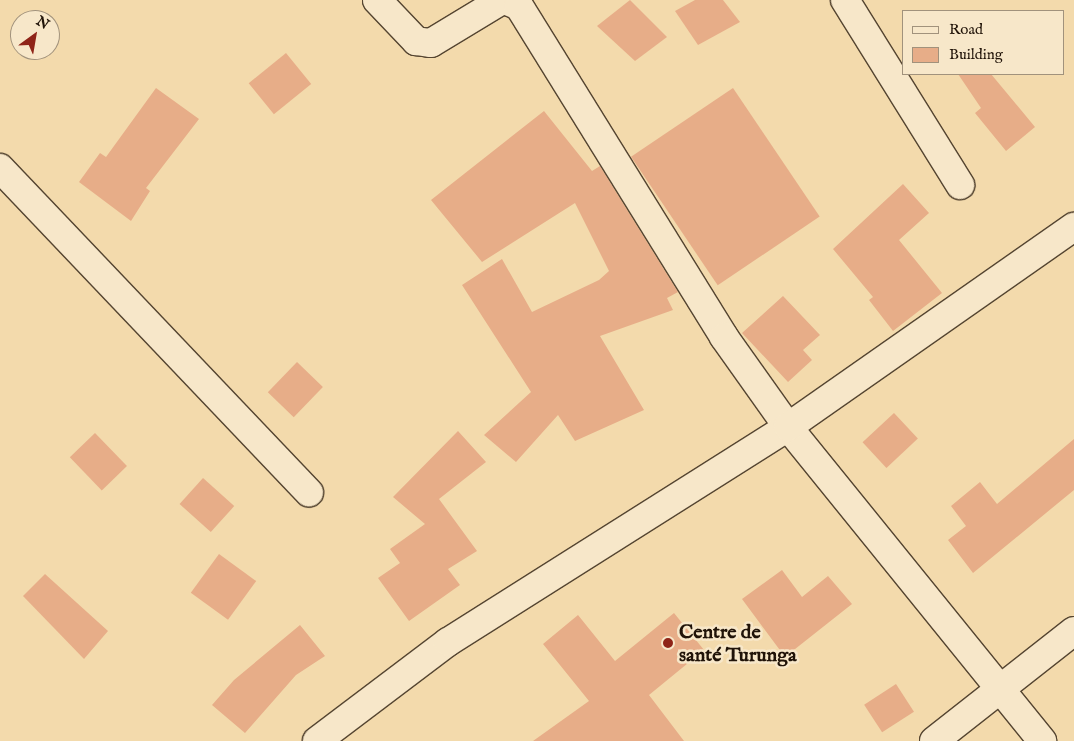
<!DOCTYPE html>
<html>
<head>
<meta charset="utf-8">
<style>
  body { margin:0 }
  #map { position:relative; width:1074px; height:741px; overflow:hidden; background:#f3daac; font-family:"IM FELL English",serif }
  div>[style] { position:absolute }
  .building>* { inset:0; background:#e7ad88; transform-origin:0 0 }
  .roads { filter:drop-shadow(1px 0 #554531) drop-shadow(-1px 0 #554531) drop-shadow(0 1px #554531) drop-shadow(0 -1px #554531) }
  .minor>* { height:28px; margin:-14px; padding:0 14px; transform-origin:14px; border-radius:14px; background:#f7e7c9 }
  .dots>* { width:14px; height:14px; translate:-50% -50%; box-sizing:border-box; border:2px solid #f7e7c9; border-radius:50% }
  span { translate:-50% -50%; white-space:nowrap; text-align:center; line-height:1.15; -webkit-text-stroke:5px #f7e7c9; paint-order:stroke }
  .poi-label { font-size:20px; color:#201308; font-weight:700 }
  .left { translate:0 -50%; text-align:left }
  .legend { position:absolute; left:902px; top:10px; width:162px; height:65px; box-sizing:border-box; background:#f7e7c9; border:1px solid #a1927c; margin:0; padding:6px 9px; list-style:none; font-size:15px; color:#201308 }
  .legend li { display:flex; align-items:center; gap:10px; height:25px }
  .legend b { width:25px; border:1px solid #a1927c }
  .north { position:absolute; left:10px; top:10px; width:50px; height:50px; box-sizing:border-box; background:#f7e7c9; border:1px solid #a1927c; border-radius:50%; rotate:32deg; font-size:14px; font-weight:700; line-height:20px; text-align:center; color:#201308 }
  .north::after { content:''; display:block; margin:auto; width:18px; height:22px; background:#8f2418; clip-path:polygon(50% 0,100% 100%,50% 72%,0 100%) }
</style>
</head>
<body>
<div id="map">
  <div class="building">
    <i style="clip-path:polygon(630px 0,667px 37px,635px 61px,597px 26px)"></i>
    <i style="clip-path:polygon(695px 0,723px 0,740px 22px,698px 45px,675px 11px)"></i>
    <i style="left:286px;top:53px;width:40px;height:48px;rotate:51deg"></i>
    <i style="clip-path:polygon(958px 74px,991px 74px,1035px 127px,1006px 151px,975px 113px,981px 108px)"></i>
    <i style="clip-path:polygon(156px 88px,199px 119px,146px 188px,150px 191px,131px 221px,79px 182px,100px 153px,106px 157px)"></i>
    <i style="left:733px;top:88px;width:155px;height:123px;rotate:56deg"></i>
    <i style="clip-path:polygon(544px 111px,592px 171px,600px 166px,678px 292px,667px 298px,673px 310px,600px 336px,644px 410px,575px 441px,558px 415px,516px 462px,484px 435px,531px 392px,462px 285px,502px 259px,532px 312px,599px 280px,609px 271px,575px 203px,482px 262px,431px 200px)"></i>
    <i style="clip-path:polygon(903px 184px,929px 213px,899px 240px,942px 293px,893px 331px,869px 300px,873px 297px,833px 249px)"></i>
    <i style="clip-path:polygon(783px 296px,820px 335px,803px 350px,812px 360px,788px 382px,742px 333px)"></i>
    <i style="left:297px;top:362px;width:36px;height:42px;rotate:44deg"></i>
    <i style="left:894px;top:413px;width:35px;height:43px;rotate:47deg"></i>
    <i style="clip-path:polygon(458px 431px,486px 462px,439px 499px,477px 551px,448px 569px,460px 585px,409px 621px,378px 578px,400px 563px,390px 549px,425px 524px,393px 497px)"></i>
    <i style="left:95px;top:433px;width:46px;height:35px;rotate:46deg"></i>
    <i style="clip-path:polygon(1074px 439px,1074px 490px,973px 573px,948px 540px,966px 526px,951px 506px,980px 482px,997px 504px)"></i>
    <i style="left:203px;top:478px;width:42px;height:35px;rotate:42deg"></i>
    <i style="left:219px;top:554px;width:46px;height:48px;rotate:36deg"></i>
    <i style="clip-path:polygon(782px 570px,802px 597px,828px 576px,852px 604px,785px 657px,742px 599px)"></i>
    <i style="clip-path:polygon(45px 574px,108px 631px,84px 659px,23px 596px)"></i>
    <i style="clip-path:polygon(674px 613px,704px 650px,649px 695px,684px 741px,533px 741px,589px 701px,543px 644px,578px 615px,615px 661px)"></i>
    <i style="clip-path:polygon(300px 625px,325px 656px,296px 675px,245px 733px,212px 705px,234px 680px)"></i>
    <i style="left:896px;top:684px;width:33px;height:38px;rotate:57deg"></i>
  </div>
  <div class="roads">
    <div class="minor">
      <i style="left:377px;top:0;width:57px;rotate:46.4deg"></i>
      <i style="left:416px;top:41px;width:15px;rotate:8deg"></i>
      <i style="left:431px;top:43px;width:83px;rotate:-31.2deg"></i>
      <i style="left:505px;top:0;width:15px;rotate:23deg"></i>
      <i style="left:519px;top:6px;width:389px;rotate:58.2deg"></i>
      <i style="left:724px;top:337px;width:110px;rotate:54.6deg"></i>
      <i style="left:788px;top:427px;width:404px;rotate:51deg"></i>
      <i style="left:845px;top:0;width:218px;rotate:58.1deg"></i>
      <i style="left:0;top:168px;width:448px;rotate:46.4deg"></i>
      <i style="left:317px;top:741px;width:164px;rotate:-37.1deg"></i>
      <i style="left:448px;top:642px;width:402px;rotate:-32.3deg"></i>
      <i style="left:788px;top:427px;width:349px;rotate:-35deg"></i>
      <i style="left:934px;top:741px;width:178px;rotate:-38.2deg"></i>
    </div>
  </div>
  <div class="dots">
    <i style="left:668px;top:643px;background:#8f2418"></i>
  </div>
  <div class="poi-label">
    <span class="left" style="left:679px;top:644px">Centre de<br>santé Turunga</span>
  </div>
  <ul class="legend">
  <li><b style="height:6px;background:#f7e7c9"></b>Road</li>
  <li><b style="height:14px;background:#e7ad88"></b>Building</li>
  </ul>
  <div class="north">N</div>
</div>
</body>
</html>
